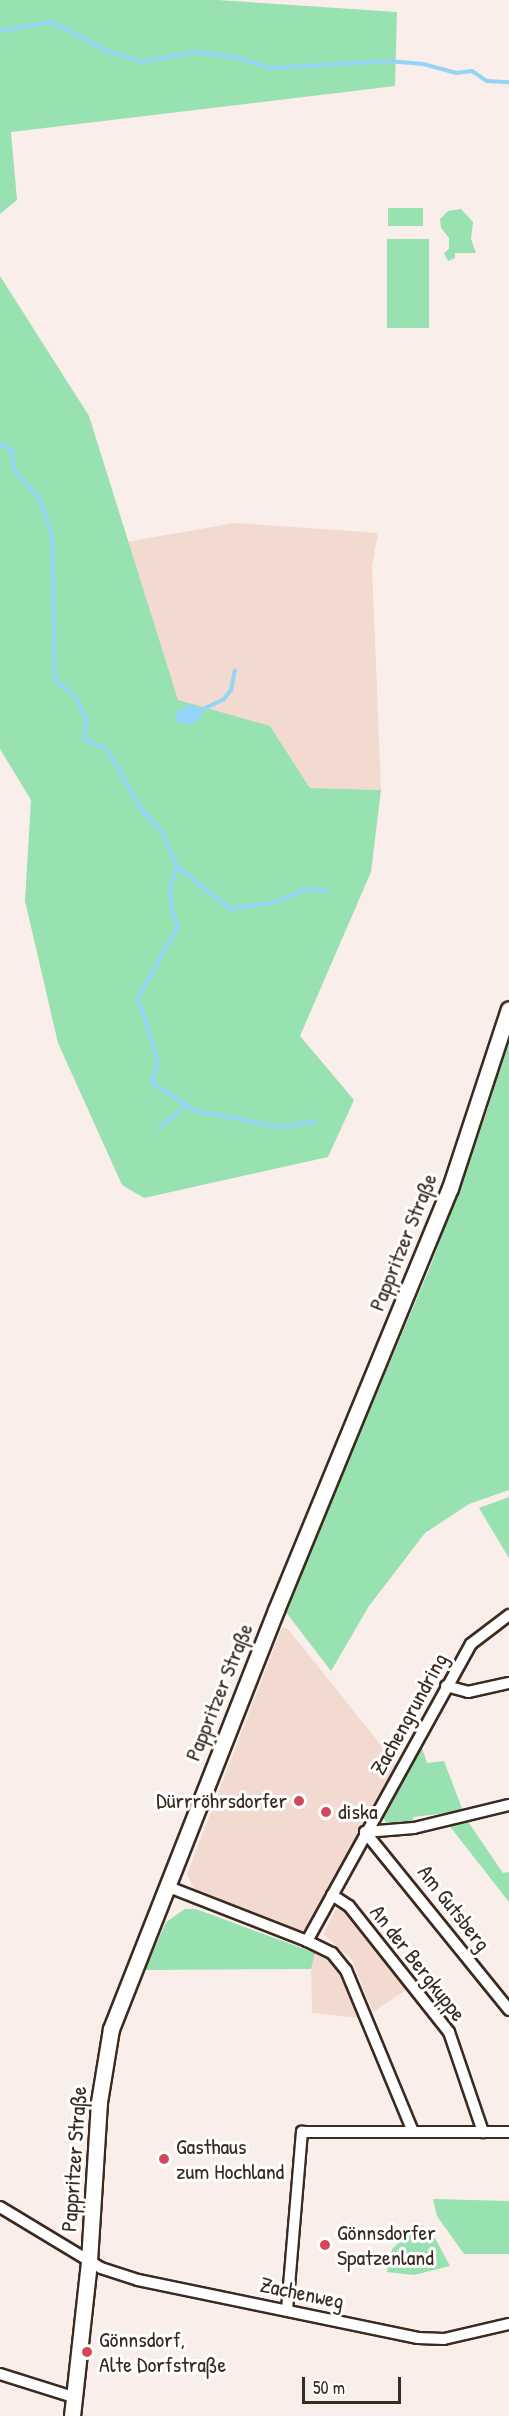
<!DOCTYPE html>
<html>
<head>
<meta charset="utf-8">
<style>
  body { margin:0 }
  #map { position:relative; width:509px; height:2416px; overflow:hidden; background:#f9eeea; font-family:"Patrick Hand",sans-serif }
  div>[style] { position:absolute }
  .built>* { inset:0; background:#f2dad1 }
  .green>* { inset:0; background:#98e1b0; transform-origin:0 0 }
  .water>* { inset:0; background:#95d4f6 }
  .stream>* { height:4px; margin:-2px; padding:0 2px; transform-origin:2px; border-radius:2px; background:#95d4f6 }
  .roads { filter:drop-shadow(2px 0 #3b2a1e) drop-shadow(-2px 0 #3b2a1e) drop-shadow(0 2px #3b2a1e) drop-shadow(0 -2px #3b2a1e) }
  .street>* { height:10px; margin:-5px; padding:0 5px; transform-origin:5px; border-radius:5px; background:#fff }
  .secondary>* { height:15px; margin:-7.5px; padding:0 7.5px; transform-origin:7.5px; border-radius:7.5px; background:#fff }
  .dots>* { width:16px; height:16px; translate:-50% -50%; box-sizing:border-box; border:3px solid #fff; border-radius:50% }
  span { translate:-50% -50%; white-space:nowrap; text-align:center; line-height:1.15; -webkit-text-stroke:6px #fff; paint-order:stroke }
  .street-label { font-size:22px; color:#3b2a1e }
  .poi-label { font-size:22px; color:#3b2a1e }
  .right { translate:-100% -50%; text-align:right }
  .left { translate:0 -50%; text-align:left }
  .scale { position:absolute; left:302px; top:2377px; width:99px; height:27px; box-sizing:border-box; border:3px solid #3b2a1e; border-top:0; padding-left:8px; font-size:18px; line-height:21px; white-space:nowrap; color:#3b2a1e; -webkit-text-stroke:4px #fff; paint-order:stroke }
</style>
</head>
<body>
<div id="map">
  <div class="built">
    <i style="clip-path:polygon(235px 523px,378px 533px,372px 566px,381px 790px,310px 788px,270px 726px,178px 701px,126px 542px)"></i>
    <i style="clip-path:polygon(282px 1627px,288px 1629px,396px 1764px,307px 1928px,301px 1931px,194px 1889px,187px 1874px)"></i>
    <i style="clip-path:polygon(343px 1908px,409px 1988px,373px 2012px,352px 1960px,323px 1934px,336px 1909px)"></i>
    <i style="clip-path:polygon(315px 1953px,331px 1960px,340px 1972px,359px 2018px,312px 2013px,311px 1959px)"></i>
  </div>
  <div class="green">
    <i style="clip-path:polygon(0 0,217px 0,397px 12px,395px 86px,11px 132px,17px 200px,0 214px)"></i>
    <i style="left:423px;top:208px;width:18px;height:35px;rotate:90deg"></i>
    <i style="clip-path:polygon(461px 209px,473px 222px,471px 239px,476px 253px,455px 253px,455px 258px,448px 261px,444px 253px,449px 249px,449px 238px,441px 228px,440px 219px,448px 211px)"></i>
    <i style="left:387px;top:239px;width:42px;height:89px"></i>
    <i style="clip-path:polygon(0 276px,89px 416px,178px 700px,270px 726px,310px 788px,381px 790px,371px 872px,300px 1036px,354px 1100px,328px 1157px,144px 1198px,122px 1185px,58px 1043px,25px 901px,31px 800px,0 749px)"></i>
    <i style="clip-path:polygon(509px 1033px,509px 1490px,469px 1504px,425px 1533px,369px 1606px,331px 1671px,285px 1611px,431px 1265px,488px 1108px)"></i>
    <i style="clip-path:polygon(509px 1497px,509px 1558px,479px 1508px)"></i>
    <i style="clip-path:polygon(422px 1748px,427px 1763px,444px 1761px,463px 1811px,413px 1817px,414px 1825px,387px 1824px,383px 1818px)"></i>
    <i style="clip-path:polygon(467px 1820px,503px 1873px,509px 1872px,509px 1902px,448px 1824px)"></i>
    <i style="clip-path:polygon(185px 1909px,196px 1909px,315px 1953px,311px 1969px,145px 1970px,166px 1922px)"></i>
    <i style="clip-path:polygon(433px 2199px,509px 2201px,509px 2254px,464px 2254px,437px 2216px)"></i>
    <i style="clip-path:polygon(420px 2224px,435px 2238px,450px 2266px,414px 2275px,387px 2272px,392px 2249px)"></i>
  </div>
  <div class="water">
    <i style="clip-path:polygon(191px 704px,203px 709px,201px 718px,189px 725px,177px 722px,175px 712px)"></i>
  </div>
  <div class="stream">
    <i style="left:0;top:31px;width:53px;rotate:-9.8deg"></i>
    <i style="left:52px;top:22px;width:62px;rotate:27.8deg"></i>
    <i style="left:107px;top:51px;width:37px;rotate:17deg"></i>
    <i style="left:142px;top:62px;width:53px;rotate:-10.9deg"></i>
    <i style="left:194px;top:52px;width:41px;rotate:7deg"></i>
    <i style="left:235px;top:57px;width:39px;rotate:17deg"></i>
    <i style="left:272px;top:68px;width:116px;rotate:-3.5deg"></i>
    <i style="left:388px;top:61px;width:35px;rotate:5deg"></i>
    <i style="left:423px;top:64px;width:34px;rotate:15deg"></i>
    <i style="left:456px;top:73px;width:16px;rotate:-7deg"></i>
    <i style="left:472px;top:71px;width:18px;rotate:34deg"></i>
    <i style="left:487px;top:81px;width:22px;rotate:3deg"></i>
    <i style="left:0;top:444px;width:13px;rotate:27deg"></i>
    <i style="left:12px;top:450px;width:20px;rotate:84deg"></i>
    <i style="left:14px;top:470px;width:38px;rotate:48deg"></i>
    <i style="left:39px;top:498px;width:40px;rotate:71.1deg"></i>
    <i style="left:52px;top:536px;width:144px;rotate:88.8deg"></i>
    <i style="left:55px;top:680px;width:27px;rotate:39deg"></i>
    <i style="left:76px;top:697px;width:24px;rotate:66deg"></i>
    <i style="left:86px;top:719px;width:20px;rotate:96deg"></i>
    <i style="left:84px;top:739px;width:22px;rotate:24deg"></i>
    <i style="left:104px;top:748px;width:16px;rotate:52deg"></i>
    <i style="left:114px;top:761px;width:57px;rotate:60.8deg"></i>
    <i style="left:142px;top:811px;width:28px;rotate:45deg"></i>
    <i style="left:162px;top:831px;width:38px;rotate:67deg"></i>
    <i style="left:177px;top:866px;width:22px;rotate:108deg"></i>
    <i style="left:170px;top:887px;width:25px;rotate:85deg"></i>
    <i style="left:172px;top:912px;width:15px;rotate:67deg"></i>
    <i style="left:178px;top:926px;width:82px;rotate:119.1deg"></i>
    <i style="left:138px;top:998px;width:66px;rotate:72.4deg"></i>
    <i style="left:158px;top:1061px;width:23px;rotate:105deg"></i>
    <i style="left:152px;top:1083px;width:52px;rotate:32.5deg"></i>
    <i style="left:196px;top:1111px;width:86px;rotate:10.7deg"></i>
    <i style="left:281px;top:1127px;width:35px;rotate:-10deg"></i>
    <i style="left:203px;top:709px;width:23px;rotate:-25deg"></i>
    <i style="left:224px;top:699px;width:11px;rotate:-52deg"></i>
    <i style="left:231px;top:690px;width:20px;rotate:-79deg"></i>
    <i style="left:177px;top:866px;width:68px;rotate:39.1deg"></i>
    <i style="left:230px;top:909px;width:47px;rotate:-8.7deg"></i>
    <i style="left:276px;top:902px;width:32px;rotate:-24deg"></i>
    <i style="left:305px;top:889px;width:22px;rotate:5deg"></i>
    <i style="left:160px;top:1127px;width:33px;rotate:-40deg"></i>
  </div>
  <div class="roads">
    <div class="street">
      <i style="left:446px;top:1686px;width:23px;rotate:15deg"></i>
      <i style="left:468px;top:1692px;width:42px;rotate:-12.4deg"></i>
      <i style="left:365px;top:1832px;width:229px;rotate:51deg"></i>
      <i style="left:365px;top:1832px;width:49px;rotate:-4.7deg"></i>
      <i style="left:414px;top:1828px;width:98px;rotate:-13.6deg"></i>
      <i style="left:166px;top:1886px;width:151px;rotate:21.3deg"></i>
      <i style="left:307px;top:1941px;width:339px;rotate:-61.1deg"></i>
      <i style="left:471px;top:1644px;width:48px;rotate:-37.3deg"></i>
      <i style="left:332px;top:1895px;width:20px;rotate:33deg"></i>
      <i style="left:349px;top:1906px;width:161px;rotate:51.6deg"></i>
      <i style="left:449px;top:2032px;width:106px;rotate:71.2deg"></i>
      <i style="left:307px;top:1941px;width:28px;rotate:26deg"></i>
      <i style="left:332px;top:1953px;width:22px;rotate:51deg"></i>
      <i style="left:346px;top:1970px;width:175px;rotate:67.5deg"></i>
      <i style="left:0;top:2207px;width:118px;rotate:31.1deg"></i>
      <i style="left:101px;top:2268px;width:39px;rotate:18deg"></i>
      <i style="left:138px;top:2280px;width:286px;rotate:11.7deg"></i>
      <i style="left:418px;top:2338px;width:26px;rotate:2deg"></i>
      <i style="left:444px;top:2339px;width:67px;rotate:-13deg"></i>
      <i style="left:287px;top:2310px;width:179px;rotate:-85.2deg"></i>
      <i style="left:302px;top:2132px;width:207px"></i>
      <i style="left:0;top:2374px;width:80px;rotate:17.5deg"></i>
    </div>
    <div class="secondary">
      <i style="left:72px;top:2416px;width:156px;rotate:-83.7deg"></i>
      <i style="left:89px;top:2261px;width:159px;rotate:-86.4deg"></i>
      <i style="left:99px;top:2102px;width:74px;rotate:-80.7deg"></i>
      <i style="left:111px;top:2029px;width:450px;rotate:-68.5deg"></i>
      <i style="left:276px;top:1610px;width:456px;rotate:-67.6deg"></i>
      <i style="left:450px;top:1188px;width:188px;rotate:-71.8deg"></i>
    </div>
  </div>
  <div class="dots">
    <i style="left:299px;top:1801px;background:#d1495b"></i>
    <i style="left:326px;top:1812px;background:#d1495b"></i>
    <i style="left:164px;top:2159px;background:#d1495b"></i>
    <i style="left:325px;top:2245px;background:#d1495b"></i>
    <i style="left:87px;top:2352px;background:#d1495b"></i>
  </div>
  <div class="street-label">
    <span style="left:403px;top:1242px;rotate:-68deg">Pappritzer Straße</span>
    <span style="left:219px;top:1692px;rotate:-68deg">Pappritzer Straße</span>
    <span style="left:409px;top:1714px;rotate:-61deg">Zachengrundring</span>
    <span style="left:454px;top:1908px;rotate:52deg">Am Gutsberg</span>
    <span style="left:418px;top:1963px;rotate:52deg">An der Bergkuppe</span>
    <span style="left:74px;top:2159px;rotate:-86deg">Pappritzer Straße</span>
    <span style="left:302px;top:2293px;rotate:12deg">Zachenweg</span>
  </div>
  <div class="poi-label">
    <span class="right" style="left:287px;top:1801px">Dürrröhrsdorfer</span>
    <span class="left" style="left:338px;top:1812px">diska</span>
    <span class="left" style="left:176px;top:2159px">Gasthaus<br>zum Hochland</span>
    <span class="left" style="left:337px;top:2245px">Gönnsdorfer<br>Spatzenland</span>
    <span class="left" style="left:99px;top:2352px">Gönnsdorf,<br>Alte Dorfstraße</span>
  </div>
  <div class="scale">50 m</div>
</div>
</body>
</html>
